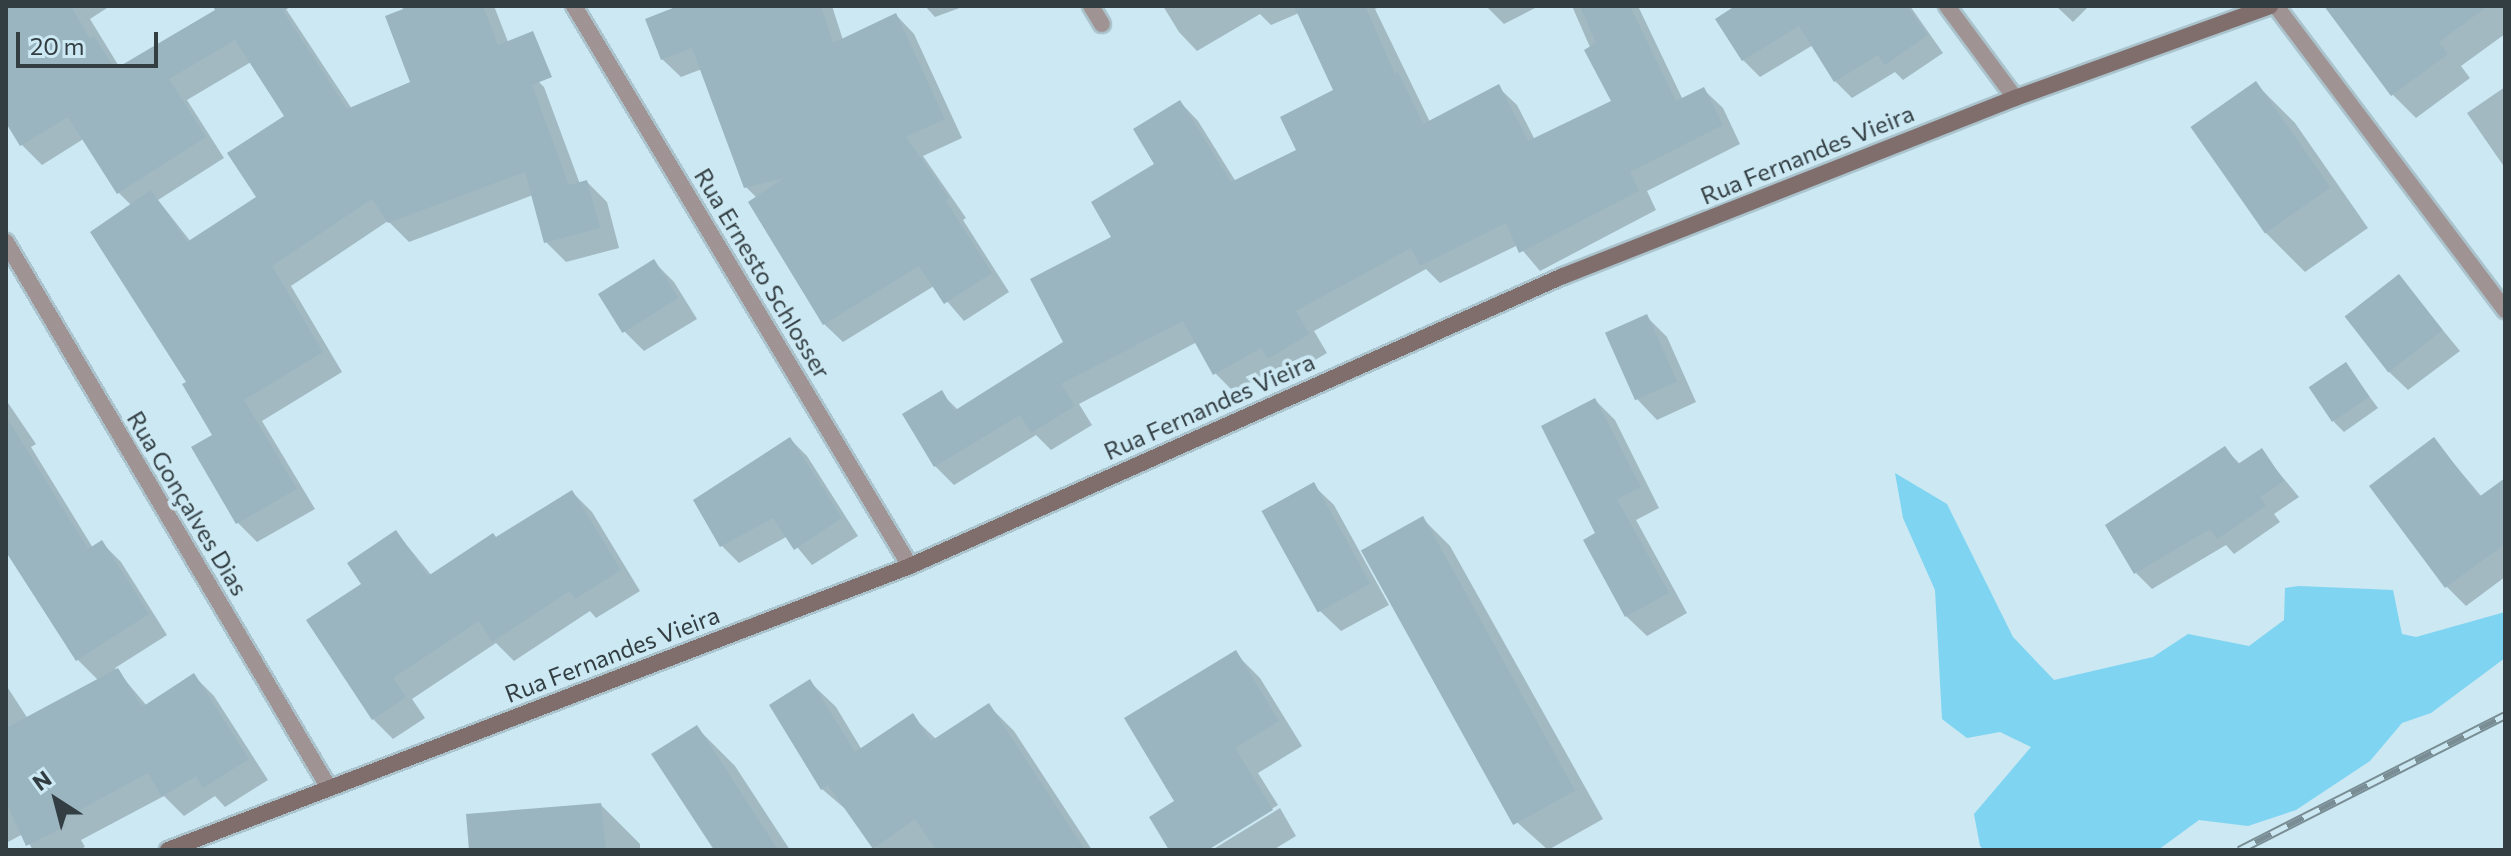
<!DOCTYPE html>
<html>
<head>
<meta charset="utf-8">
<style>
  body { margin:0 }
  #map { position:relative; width:2511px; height:856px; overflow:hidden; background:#cbe8f3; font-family:Commissioner,sans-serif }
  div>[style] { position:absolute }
  .green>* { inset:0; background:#7ed4f1 }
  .shadow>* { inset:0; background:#0003 }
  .building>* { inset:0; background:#9ab5bf; transform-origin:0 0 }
  .roads { filter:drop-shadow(2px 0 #aac3cc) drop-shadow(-2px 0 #aac3cc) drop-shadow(0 2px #aac3cc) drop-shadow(0 -2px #aac3cc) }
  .street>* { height:16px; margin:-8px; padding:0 8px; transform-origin:8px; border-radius:8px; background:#a09393 }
  .secondary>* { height:16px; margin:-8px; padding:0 8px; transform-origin:8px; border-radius:8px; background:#806e6d }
  .rail>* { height:9px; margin-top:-4.5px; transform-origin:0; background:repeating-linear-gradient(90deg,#cbe8f3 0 18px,#798d94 0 36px); box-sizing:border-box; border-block:2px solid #798d94 }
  span { translate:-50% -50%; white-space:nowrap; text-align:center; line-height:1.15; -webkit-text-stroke:8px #cbe8f3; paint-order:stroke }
  .street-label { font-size:24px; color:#333e42 }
  .frame { position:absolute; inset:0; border:8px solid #333e42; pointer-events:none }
  .north { position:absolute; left:16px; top:760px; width:80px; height:80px; -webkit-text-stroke:6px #cbe8f3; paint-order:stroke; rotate:324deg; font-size:22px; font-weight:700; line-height:32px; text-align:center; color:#333e42 }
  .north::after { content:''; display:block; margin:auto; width:28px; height:36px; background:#333e42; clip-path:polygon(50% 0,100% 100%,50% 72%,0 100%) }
  .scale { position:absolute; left:16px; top:32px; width:142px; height:36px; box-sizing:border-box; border:4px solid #333e42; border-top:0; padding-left:10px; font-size:24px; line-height:28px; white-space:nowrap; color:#333e42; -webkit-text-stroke:6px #cbe8f3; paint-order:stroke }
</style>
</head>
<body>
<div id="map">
  <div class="green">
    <i style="clip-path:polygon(1895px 473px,1947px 504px,2013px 637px,2054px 680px,2153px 657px,2188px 634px,2249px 646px,2284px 620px,2285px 588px,2299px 586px,2393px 590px,2402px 634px,2416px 637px,2505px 612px,2505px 658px,2431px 713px,2402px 723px,2370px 761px,2296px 810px,2248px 826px,2199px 820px,2158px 850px,1984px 850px,1980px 846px,1974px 814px,2031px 747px,2000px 732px,1967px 738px,1942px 719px,1935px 590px,1903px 518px)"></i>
  </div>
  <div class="shadow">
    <i style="clip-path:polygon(evenodd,6px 6px,110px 6px,90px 19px,120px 68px,217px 11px,214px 6px,284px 6px,352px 109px,524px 67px,544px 87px,580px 184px,587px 182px,607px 202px,619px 248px,566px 262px,546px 242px,533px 195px,409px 242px,388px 221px,291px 286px,342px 372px,262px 421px,315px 509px,257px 542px,238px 523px,215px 436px,189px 382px,132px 206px,119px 193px,85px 138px,42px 165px,22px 145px,6px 119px,6px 6px,251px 62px,287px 116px,258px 197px,191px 242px,158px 200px,224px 158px,187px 100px,251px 62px)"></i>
    <i style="clip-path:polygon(402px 6px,494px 6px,510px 47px,431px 97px)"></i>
    <i style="clip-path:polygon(683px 6px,832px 6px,843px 40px,896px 15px,914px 34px,962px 138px,923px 156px,966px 218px,963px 220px,1009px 292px,964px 321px,934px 286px,843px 342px,824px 324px,757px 198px,746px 187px,702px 69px,681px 77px,662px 59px)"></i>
    <i style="clip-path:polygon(925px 6px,965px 6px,935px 17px)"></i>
    <i style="clip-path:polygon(1163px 6px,1381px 6px,1375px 9px,1430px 122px,1498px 87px,1517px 105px,1535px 140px,1614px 102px,1572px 6px,1638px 6px,1683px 100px,1704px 90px,1723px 108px,1740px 144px,1647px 191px,1656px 210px,1540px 271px,1518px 245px,1440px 283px,1426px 269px,1314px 331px,1327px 353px,1288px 376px,1279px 367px,1234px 392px,1215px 373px,1197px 342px,1079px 404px,1092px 425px,1051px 450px,1036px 435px,954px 485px,935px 466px,941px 393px,959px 411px,1066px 343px,1114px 237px,1157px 164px,1180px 102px,1198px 121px,1236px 182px,1299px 151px,1336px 91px,1299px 13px,1271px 25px,1260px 14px,1197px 51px,1179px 32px)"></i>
    <i style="clip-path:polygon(1486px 6px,1539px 6px,1504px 24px)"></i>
    <i style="clip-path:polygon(1739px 6px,1910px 6px,1943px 53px,1903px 80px,1895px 72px,1852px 98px,1835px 81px,1813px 45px,1760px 77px,1743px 60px)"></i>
    <i style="clip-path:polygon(2056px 6px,2089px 6px,2073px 22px)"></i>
    <i style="clip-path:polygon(2353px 6px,2505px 6px,2505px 34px,2461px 66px,2470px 78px,2416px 118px,2393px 95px,2336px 19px)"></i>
    <i style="clip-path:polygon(2256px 84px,2295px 123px,2368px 228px,2305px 272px,2266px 233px,2192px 128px)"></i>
    <i style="clip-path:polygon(2505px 87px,2505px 168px,2467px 113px)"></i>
    <i style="clip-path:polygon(654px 262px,674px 282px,697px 319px,644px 351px,624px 331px,601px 294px)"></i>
    <i style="clip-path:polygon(2399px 277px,2460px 351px,2408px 390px,2387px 370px)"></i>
    <i style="clip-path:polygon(1647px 317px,1667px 337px,1696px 402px,1657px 420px,1637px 399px)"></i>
    <i style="clip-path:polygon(2346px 365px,2378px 408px,2344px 432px,2334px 422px)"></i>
    <i style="clip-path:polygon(6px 400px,36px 444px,31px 447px,93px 548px,102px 543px,121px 562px,167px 635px,115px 668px,147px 706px,194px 676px,214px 696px,268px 780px,225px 807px,215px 796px,184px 816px,164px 796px,81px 840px,85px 847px,78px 850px,33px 850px,23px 834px,6px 843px,6px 685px,28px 719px,99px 681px,78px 660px,6px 551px)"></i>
    <i style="clip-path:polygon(1595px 400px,1615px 420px,1659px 508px,1636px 520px,1687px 613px,1647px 636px,1626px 616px,1598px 534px)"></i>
    <i style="clip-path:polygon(790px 439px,807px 456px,858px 536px,812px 565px,788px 536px,739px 563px,722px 546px,696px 500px)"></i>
    <i style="clip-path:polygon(2434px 440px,2482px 497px,2505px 480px,2505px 577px,2466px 606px,2447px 587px,2372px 486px)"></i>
    <i style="clip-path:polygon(2224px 448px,2241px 465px,2261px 451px,2299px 497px,2274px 514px,2280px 522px,2234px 554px,2226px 545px,2152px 589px,2136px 573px)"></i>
    <i style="clip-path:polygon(1313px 485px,1334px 505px,1389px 605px,1341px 631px,1320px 611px,1265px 512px)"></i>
    <i style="clip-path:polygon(572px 492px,592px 512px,640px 591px,596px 618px,590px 611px,514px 661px,496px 643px,412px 699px,425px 718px,393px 739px,373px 719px,364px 585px,396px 532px,432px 576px)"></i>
    <i style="clip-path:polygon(1422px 518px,1450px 546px,1603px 819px,1548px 850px,1518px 823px)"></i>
    <i style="clip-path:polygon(1235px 653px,1260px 678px,1302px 746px,1258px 773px,1278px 805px,1205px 850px,1172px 850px,1177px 802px)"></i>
    <i style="clip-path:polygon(810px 682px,836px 707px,862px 750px,912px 716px,937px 740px,988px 705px,1014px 731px,1092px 850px,877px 850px,850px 813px,822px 789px)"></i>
    <i style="clip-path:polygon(696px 727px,735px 766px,790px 850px,717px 850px)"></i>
    <i style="clip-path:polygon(601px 805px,640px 844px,640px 850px,471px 850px)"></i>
    <i style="clip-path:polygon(1280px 808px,1296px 836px,1273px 850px,1212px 850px)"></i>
  </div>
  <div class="building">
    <i style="clip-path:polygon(6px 6px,71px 6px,90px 39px,94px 36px,115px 69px,215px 10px,213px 6px,292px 6px,283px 11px,347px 109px,410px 82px,385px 16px,411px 6px,483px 6px,498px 45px,533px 31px,552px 77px,532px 85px,569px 185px,587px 180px,600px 228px,544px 243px,525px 172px,388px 223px,372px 199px,272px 266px,323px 352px,244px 400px,297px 489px,236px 524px,191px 447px,212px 435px,182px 384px,186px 382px,90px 232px,151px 190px,187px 242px,256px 197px,227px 153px,284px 116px,235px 40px,169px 79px,206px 137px,117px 194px,68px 117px,20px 146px,6px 123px)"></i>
    <i style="clip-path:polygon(678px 6px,821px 6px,833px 43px,896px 13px,945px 119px,906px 137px,949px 198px,946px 201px,992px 273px,944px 304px,919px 266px,823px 325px,748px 202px,784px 178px,744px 188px,692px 48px,661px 60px,645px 19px)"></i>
    <i style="clip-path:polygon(1294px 6px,1365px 6px,1395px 74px,1398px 72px,1423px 124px,1499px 84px,1528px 141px,1611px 101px,1584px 50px,1596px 43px,1580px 6px,1630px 6px,1676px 101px,1704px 87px,1723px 125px,1630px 172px,1639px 191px,1519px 253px,1506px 223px,1420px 266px,1411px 248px,1296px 311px,1309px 334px,1268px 359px,1261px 348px,1213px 375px,1183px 321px,1061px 384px,1075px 406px,1031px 433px,1020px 415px,934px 467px,902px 414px,942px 390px,954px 411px,1063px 342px,1030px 279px,1111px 237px,1091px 202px,1154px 164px,1133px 129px,1180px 100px,1231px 182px,1296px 150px,1280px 117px,1333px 90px)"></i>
    <i style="clip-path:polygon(1735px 6px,1907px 6px,1928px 35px,1885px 65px,1878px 55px,1834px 82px,1799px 26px,1742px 61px,1715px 19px)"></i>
    <i style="clip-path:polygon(2324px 6px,2488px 6px,2439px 42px,2448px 54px,2391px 96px)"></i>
    <i style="left:2256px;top:81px;width:130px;height:80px;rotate:55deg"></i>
    <i style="left:654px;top:259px;width:46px;height:66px;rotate:58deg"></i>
    <i style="left:2399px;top:274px;width:71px;height:69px;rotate:52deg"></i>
    <i style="left:1647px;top:314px;width:74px;height:46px;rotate:66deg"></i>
    <i style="left:2346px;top:362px;width:42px;height:45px;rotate:56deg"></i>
    <i style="clip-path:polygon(1595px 398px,1641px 487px,1617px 499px,1669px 593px,1625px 617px,1583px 540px,1595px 533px,1541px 426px)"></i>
    <i style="clip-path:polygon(6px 416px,88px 549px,102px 540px,149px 614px,76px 661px,6px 552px)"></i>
    <i style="clip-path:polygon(790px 437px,842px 518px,794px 550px,773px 518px,720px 547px,693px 500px)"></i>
    <i style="clip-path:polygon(2434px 437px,2479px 497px,2505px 478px,2505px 544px,2445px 588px,2369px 486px)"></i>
    <i style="clip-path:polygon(2225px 446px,2238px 464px,2262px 448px,2284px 481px,2260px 497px,2266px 506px,2217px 539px,2210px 529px,2134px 574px,2105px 525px)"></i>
    <i style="left:1314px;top:482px;width:116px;height:60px;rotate:61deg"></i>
    <i style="clip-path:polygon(572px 490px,621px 570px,575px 599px,570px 591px,492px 642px,479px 621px,393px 678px,406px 697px,372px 720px,306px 620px,361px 584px,347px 563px,396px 530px,428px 576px,493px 533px,496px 537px)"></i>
    <i style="left:1423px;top:516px;width:314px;height:71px;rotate:61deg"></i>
    <i style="clip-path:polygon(1236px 650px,1279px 721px,1235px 748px,1273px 810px,1208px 850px,1169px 850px,1149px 817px,1174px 801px,1124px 718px)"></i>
    <i style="clip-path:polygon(118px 668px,142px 707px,194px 673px,249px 759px,203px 788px,196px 776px,162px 797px,148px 773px,63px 819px,66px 826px,26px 846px,6px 802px,6px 728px)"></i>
    <i style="clip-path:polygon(810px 679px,855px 752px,913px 713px,931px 741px,989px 703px,1085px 850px,936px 850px,915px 819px,873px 849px,828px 785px,821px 790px,769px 705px)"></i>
    <i style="clip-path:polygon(697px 725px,753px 811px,778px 850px,714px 850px,651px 754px)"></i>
    <i style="clip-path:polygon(601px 803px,606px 850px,469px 850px,466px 814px)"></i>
  </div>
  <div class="roads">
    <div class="street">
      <i style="left:574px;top:6px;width:653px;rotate:59.04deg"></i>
      <i style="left:1091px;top:6px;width:21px;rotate:59deg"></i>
      <i style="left:1947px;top:6px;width:114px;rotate:53.5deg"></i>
      <i style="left:2276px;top:6px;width:381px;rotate:53deg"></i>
      <i style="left:6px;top:242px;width:634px;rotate:59.39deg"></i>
    </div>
    <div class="secondary">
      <i style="left:168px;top:850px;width:794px;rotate:-20.94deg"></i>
      <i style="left:910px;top:566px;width:714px;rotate:-23.95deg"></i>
      <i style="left:1563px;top:276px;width:486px;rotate:-21.5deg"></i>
      <i style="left:2015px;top:98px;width:271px;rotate:-19.8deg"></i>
    </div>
  </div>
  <div class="rail">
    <i style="left:2239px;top:850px;width:298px;rotate:-26.9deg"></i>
  </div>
  <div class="street-label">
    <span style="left:1807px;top:154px;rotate:-22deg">Rua Fernandes Vieira</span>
    <span style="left:763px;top:273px;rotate:59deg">Rua Ernesto Schlosser</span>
    <span style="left:1209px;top:406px;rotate:-24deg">Rua Fernandes Vieira</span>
    <span style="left:188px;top:503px;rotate:59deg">Rua Gonçalves Dias</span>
    <span style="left:612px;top:654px;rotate:-21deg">Rua Fernandes Vieira</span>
  </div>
  <div class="frame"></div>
  <div class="north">N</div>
  <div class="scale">20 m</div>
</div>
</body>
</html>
